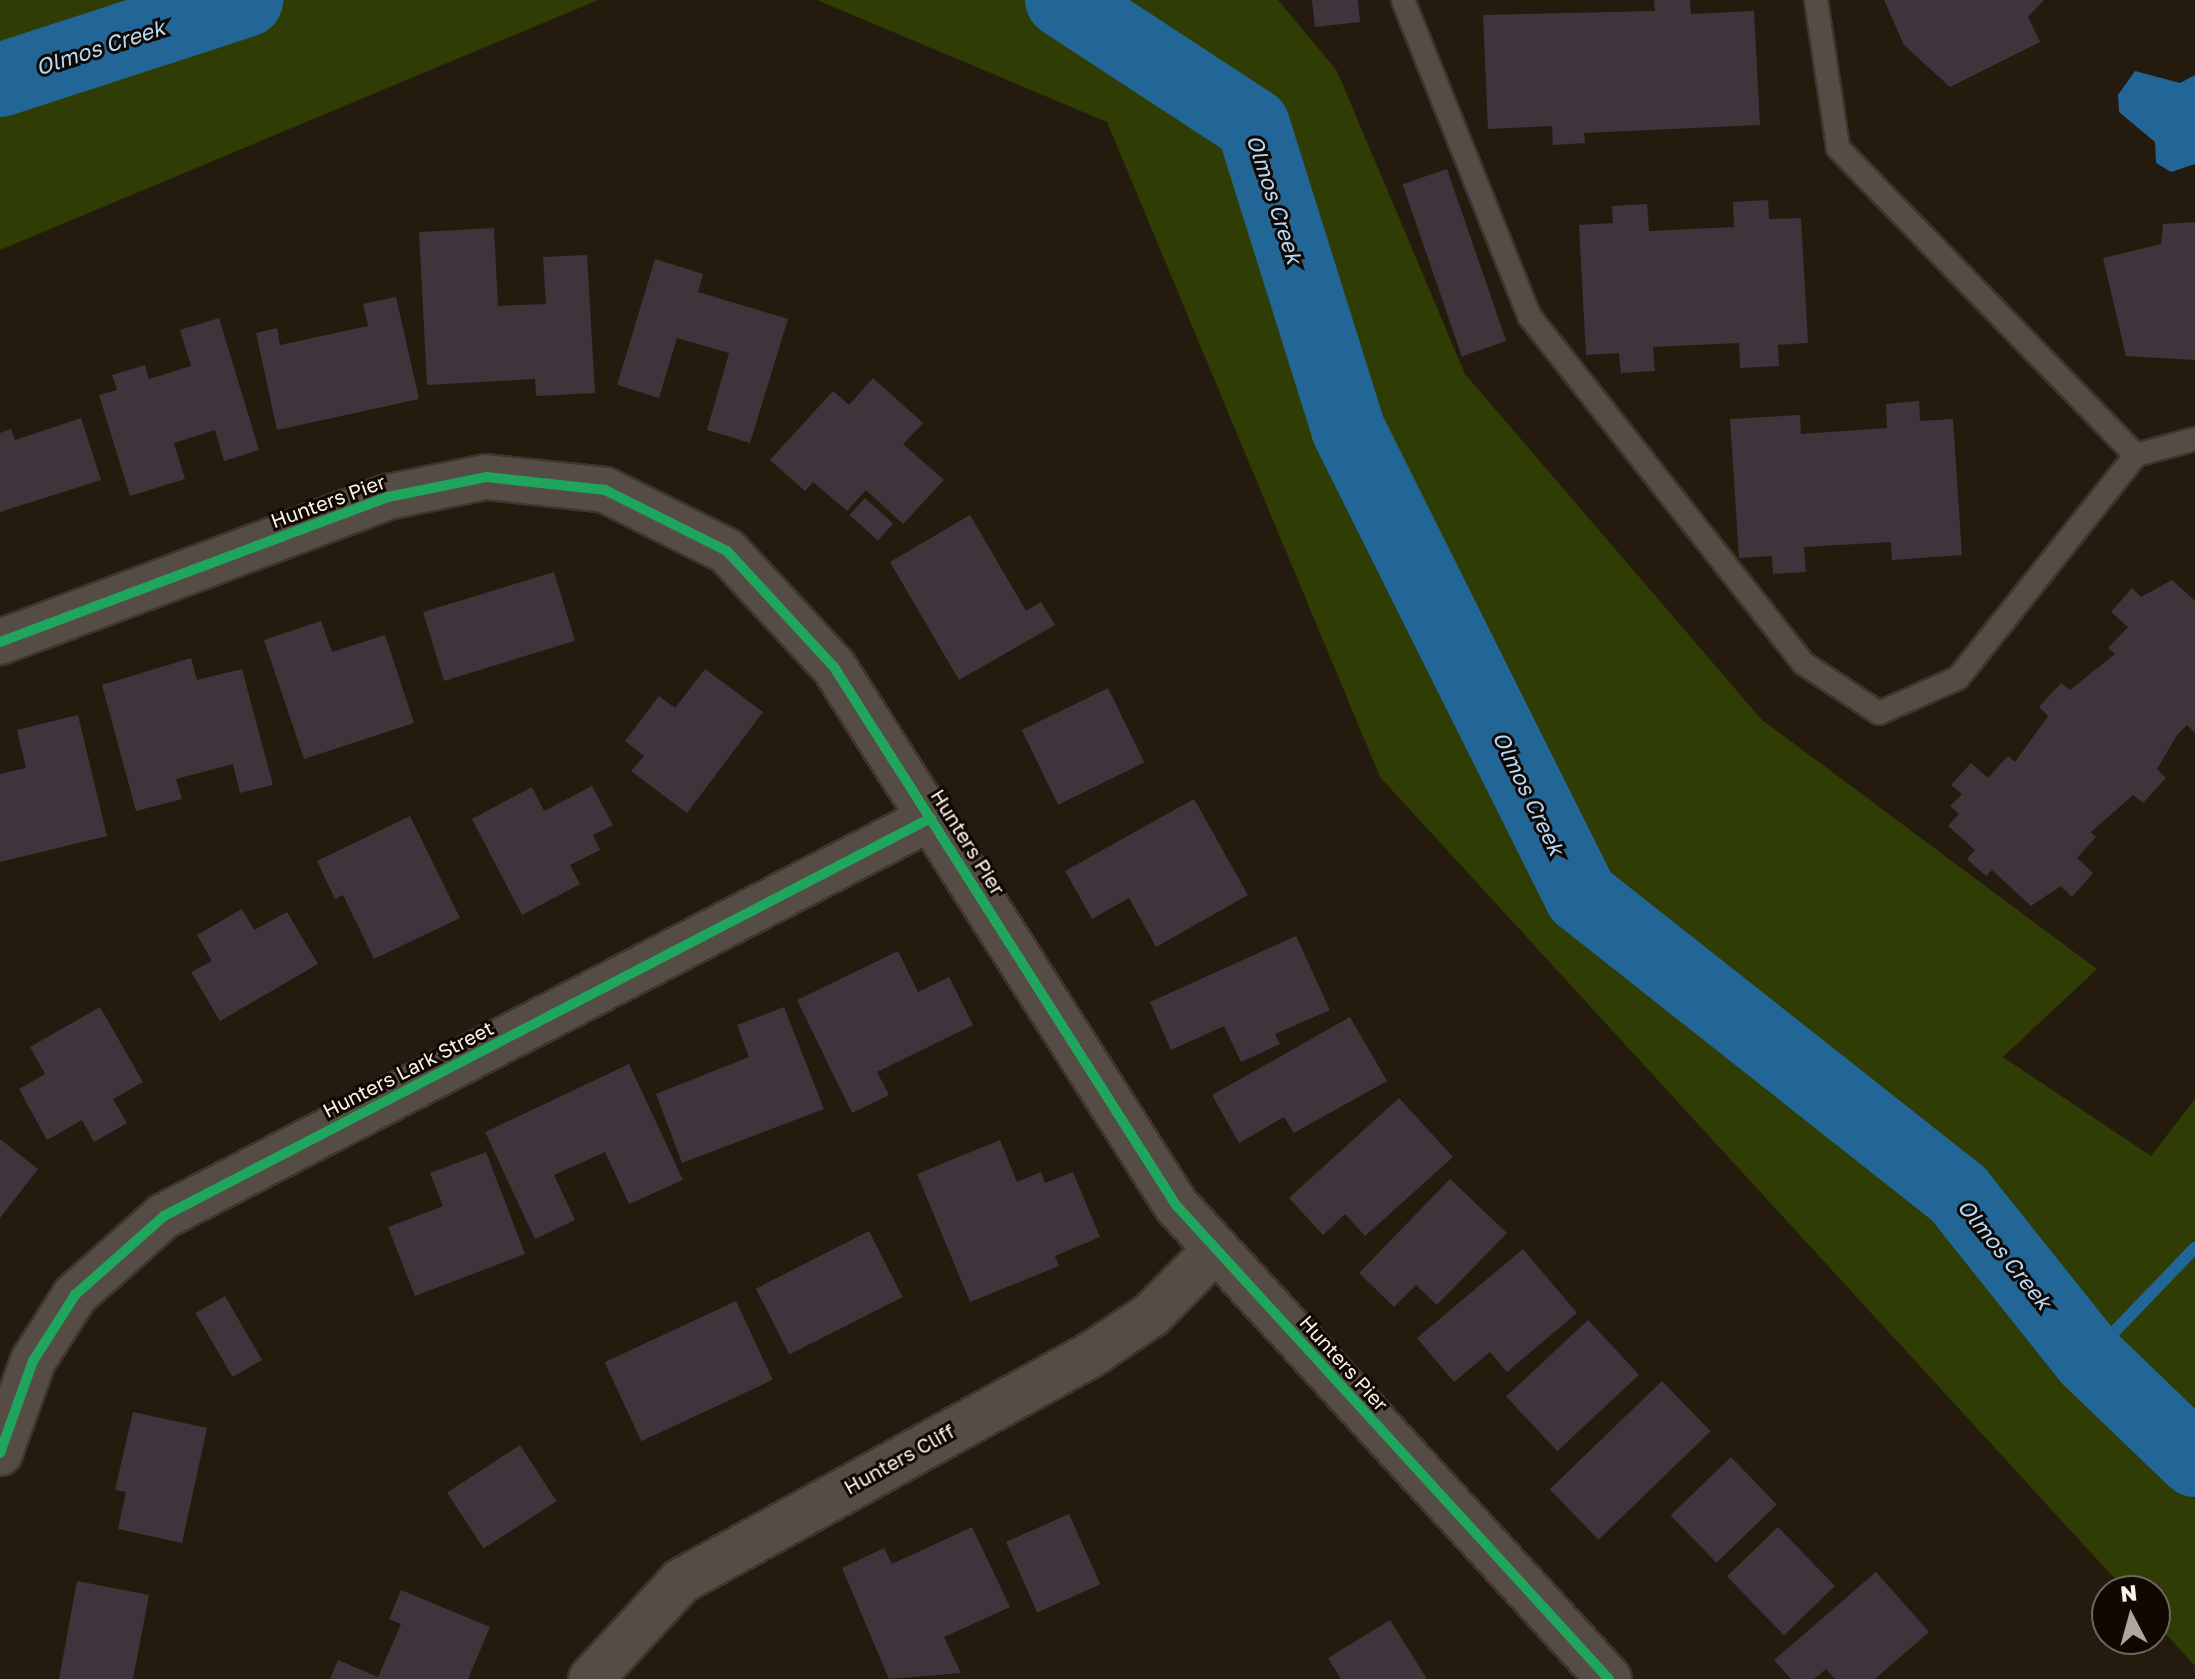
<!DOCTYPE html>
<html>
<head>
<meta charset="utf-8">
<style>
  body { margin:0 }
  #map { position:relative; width:2195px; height:1679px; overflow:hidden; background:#251a0e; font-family:"Golos Text",sans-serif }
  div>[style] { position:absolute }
  .green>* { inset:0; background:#2f3d04 }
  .water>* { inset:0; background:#226698 }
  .stream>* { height:12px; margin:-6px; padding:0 6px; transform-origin:6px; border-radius:6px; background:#226698 }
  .river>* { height:74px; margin:-37px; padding:0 37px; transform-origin:37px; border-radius:37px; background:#226698 }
  .building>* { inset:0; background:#3f343b; transform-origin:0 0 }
  .roads { filter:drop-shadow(2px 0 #3d352e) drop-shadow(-2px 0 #3d352e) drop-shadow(0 2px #3d352e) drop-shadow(0 -2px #3d352e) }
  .lane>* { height:22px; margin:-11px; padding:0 11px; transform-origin:11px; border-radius:11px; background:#554d45 }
  .street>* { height:44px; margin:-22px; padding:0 22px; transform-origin:22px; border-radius:22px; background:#554d45 }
  .cycleway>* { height:10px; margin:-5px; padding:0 5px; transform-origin:5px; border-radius:5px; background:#20a55d }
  span { translate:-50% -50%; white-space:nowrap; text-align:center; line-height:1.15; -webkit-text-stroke:6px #100802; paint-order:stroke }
  .street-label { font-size:20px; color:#fdf2e8 }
  .water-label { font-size:22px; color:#b5d9f8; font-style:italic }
  .north { position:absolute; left:2091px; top:1575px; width:80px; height:80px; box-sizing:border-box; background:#100802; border:2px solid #6f665e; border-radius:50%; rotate:354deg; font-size:22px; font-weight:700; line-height:32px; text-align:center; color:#fdf2e8 }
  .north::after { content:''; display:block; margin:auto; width:28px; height:36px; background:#b1a69c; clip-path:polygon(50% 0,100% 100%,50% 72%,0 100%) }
</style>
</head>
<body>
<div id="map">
  <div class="green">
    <i style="clip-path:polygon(0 0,598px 0,0 250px)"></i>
    <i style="clip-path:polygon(817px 0,1278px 0,1337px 71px,1465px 374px,1761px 719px,2097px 969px,2003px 1057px,2151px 1156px,2195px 1099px,2195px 1666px,2155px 1622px,2155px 1591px,2126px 1591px,1380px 777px,1107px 122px)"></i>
  </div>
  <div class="water">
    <i style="clip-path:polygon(2135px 71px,2180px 83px,2195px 75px,2195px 164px,2171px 172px,2156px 163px,2155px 142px,2119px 112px,2118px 95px)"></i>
  </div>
  <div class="stream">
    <i style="left:2089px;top:1358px;width:153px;rotate:-46.1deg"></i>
  </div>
  <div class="river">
    <i style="left:1062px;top:0;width:228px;rotate:33.2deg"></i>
    <i style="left:1253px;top:125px;width:318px;rotate:72.6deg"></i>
    <i style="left:1348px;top:429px;width:522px;rotate:63.48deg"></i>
    <i style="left:1581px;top:896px;width:482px;rotate:38.3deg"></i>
    <i style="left:1959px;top:1195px;width:208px;rotate:51.4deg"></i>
    <i style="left:2089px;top:1358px;width:147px;rotate:43.9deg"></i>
    <i style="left:0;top:80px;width:259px;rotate:-18deg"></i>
  </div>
  <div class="building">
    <i style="clip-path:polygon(1312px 0,1358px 0,1360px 22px,1315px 27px)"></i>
    <i style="clip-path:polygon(1654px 0,1690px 0,1691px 14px,1754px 11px,1760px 125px,1584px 133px,1585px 143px,1553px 145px,1552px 126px,1488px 129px,1483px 15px,1655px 11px)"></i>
    <i style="clip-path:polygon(1884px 0,2044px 0,2028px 17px,2040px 42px,1950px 87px,1904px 45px)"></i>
    <i style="left:1447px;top:169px;width:182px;height:47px;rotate:71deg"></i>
    <i style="clip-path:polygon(1768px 200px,1769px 219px,1801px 218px,1808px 343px,1778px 345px,1779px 366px,1740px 368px,1739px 343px,1653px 347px,1655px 371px,1621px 373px,1619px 353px,1586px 355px,1579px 225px,1613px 223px,1612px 206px,1647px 204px,1649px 231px,1734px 227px,1733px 202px)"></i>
    <i style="clip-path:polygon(2195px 222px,2195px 360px,2126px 356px,2103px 258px,2161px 244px,2163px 224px)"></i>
    <i style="clip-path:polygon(494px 228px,498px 306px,546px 304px,543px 257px,587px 255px,595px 393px,536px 396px,535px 379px,427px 385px,419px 232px)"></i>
    <i style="clip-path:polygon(655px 259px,703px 274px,698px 292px,788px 319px,750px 443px,707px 430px,729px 353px,677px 338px,659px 398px,617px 385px)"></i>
    <i style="clip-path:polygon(396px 297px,419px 399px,277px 430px,256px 333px,277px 328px,280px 345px,368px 326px,363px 304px)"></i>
    <i style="clip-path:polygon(219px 318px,259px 450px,224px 461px,215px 430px,174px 443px,185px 479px,130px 496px,99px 395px,117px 390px,112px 375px,145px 365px,149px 379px,191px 366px,180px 330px)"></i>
    <i style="clip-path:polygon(873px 378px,923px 423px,903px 444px,944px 480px,903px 524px,866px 490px,847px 511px,813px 482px,805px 491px,770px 460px,833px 391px,849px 405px)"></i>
    <i style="clip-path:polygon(1919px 401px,1920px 421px,1953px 419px,1962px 555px,1892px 560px,1891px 542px,1804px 547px,1806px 572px,1773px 574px,1772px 556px,1739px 558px,1730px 419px,1800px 415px,1801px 434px,1887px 428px,1886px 404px)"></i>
    <i style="clip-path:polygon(81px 418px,101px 480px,0 512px,0 433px,11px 429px,15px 440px)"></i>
    <i style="left:865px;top:498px;width:38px;height:23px;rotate:42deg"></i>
    <i style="clip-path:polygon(970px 515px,1026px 611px,1041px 602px,1055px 625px,959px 680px,890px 562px)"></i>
    <i style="left:554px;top:572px;width:72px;height:137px;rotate:73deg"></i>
    <i style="clip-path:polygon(2172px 580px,2195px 601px,2195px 733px,2187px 725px,2177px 735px,2157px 769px,2166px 778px,2143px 803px,2133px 795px,2091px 832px,2096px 837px,2077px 858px,2093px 873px,2072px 897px,2061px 886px,2031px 906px,1992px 870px,1986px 876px,1967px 859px,1975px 850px,1948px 826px,1959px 814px,1950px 806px,1962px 794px,1951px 785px,1971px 763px,1988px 778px,2008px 756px,2015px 762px,2048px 716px,2039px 707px,2061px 683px,2070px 690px,2115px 654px,2108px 648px,2128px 627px,2111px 612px,2132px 588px,2141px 597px)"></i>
    <i style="clip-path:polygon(321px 621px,332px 652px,385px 635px,414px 723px,304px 759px,264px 640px)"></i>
    <i style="clip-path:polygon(191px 658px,197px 680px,242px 669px,273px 785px,240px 793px,233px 764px,176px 779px,182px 799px,136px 811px,102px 685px)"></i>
    <i style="clip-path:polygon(705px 669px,763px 712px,687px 813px,631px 771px,644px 756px,625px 741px,659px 696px,675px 708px)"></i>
    <i style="left:1108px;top:688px;width:83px;height:96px;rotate:64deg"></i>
    <i style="clip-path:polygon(78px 715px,107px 836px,0 862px,0 774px,26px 768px,17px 730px)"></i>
    <i style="clip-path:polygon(592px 786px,613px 825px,593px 835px,600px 850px,570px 865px,580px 884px,522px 915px,472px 819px,532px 787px,544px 811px)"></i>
    <i style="clip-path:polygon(1194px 799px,1248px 895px,1156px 947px,1129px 898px,1092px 919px,1065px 871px)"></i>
    <i style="clip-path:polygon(410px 816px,460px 918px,374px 959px,343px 895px,335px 899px,317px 861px)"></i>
    <i style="clip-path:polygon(242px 909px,254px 930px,287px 912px,318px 964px,220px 1021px,191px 972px,212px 961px,197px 935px)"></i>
    <i style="clip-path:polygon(1296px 936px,1330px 1010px,1275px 1034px,1280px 1044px,1241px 1062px,1224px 1026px,1171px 1050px,1150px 1002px)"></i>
    <i style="clip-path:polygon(898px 951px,918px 992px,949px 977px,973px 1025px,877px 1072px,889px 1095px,852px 1113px,797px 1000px)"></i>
    <i style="clip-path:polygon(100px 1007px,143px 1082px,113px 1099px,127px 1123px,94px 1142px,82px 1120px,47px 1140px,19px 1089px,45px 1074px,30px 1047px)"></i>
    <i style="clip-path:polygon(784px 1007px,824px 1109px,682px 1163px,656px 1094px,749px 1057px,737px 1025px)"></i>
    <i style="clip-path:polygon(1350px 1017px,1387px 1081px,1294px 1133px,1284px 1117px,1239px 1143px,1212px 1095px)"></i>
    <i style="clip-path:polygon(629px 1064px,683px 1180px,629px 1204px,605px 1152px,554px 1175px,575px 1220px,535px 1239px,485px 1132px)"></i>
    <i style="clip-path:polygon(1399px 1098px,1453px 1157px,1365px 1236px,1345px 1214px,1323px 1235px,1289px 1198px)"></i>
    <i style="clip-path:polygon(0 1139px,38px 1169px,0 1218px)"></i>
    <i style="clip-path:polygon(1000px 1140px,1017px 1182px,1041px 1172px,1045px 1183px,1073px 1172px,1100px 1237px,1055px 1256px,1059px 1266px,970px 1302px,917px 1174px)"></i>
    <i style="clip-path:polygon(486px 1152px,525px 1254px,415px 1296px,388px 1227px,443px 1206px,430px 1173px)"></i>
    <i style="clip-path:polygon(1450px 1179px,1507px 1233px,1437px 1305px,1416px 1285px,1394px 1307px,1359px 1273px)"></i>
    <i style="left:869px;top:1231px;width:74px;height:127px;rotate:63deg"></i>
    <i style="clip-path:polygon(1523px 1249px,1577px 1313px,1507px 1372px,1490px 1352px,1454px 1382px,1417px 1338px)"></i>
    <i style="left:225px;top:1296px;width:74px;height:34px;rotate:60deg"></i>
    <i style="left:736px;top:1301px;width:87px;height:145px;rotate:65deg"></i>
    <i style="left:1588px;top:1320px;width:75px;height:112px;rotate:47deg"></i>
    <i style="left:1662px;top:1381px;width:70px;height:156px;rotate:46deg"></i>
    <i style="clip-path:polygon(133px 1412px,207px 1428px,182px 1543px,118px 1529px,126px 1492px,115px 1490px)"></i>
    <i style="left:520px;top:1445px;width:67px;height:87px;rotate:57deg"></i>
    <i style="left:1731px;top:1457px;width:66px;height:84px;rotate:46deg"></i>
    <i style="left:1069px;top:1514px;width:77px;height:69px;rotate:66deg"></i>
    <i style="clip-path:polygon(972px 1527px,1010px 1607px,944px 1637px,961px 1673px,889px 1679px,842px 1568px,884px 1548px,892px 1564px)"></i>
    <i style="left:1778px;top:1527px;width:82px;height:71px;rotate:46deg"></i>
    <i style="clip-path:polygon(1876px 1572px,1929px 1632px,1875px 1679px,1835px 1679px,1826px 1669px,1814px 1679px,1791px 1679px,1774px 1660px)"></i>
    <i style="clip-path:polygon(77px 1581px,149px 1595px,133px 1679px,59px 1679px)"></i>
    <i style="clip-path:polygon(401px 1590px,490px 1627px,468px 1679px,330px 1679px,338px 1660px,378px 1677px,401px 1624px,389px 1619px)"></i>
    <i style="clip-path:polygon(1390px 1620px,1427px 1679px,1341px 1679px,1328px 1658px)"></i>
  </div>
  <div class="roads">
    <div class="lane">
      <i style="left:1403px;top:0;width:341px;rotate:68.2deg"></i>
      <i style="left:1530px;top:317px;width:441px;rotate:51.7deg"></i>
      <i style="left:1803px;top:663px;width:91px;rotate:33.3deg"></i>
      <i style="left:1879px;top:713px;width:86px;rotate:-23.9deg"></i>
      <i style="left:1958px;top:678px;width:285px;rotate:-51.4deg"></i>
      <i style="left:2136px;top:455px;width:61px;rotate:-15.2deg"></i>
      <i style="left:1816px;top:0;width:150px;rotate:81.5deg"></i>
      <i style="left:1838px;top:148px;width:428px;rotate:45.9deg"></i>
    </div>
    <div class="street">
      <i style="left:0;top:642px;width:414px;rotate:-20.5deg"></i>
      <i style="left:388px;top:497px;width:100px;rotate:-11.5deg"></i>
      <i style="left:486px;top:477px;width:120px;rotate:6.2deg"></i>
      <i style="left:605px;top:490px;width:136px;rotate:26.6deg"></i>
      <i style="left:727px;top:551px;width:158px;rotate:47.3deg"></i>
      <i style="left:834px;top:667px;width:638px;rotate:57.56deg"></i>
      <i style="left:1176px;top:1205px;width:642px;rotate:47.59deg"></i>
      <i style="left:0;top:1453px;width:98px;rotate:-70.3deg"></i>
      <i style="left:33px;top:1361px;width:78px;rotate:-57.5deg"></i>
      <i style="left:75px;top:1295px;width:119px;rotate:-41.6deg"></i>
      <i style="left:164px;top:1216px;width:864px;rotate:-27.43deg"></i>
      <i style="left:591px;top:1679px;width:133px;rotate:-47.4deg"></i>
      <i style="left:681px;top:1581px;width:473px;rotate:-28.9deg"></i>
      <i style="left:1095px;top:1352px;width:67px;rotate:-33.5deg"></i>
      <i style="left:1151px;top:1315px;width:93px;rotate:-45.4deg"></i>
    </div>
  </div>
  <div class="cycleway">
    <i style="left:0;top:642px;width:414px;rotate:-20.5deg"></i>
    <i style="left:388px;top:497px;width:100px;rotate:-11.5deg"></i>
    <i style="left:486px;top:477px;width:120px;rotate:6.2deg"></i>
    <i style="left:605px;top:490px;width:136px;rotate:26.6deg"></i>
    <i style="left:727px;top:551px;width:158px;rotate:47.3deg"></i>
    <i style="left:834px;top:667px;width:638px;rotate:57.56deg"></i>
    <i style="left:1176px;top:1205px;width:642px;rotate:47.59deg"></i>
    <i style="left:0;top:1453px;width:98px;rotate:-70.3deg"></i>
    <i style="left:33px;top:1361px;width:78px;rotate:-57.5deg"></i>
    <i style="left:75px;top:1295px;width:119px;rotate:-41.6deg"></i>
    <i style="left:164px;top:1216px;width:864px;rotate:-27.43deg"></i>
  </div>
  <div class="street-label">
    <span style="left:328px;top:501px;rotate:-20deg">Hunters Pier</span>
    <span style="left:968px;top:842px;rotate:58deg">Hunters Pier</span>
    <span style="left:408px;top:1069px;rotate:-27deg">Hunters Lark Street</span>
    <span style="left:1344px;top:1363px;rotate:48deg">Hunters Pier</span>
    <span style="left:899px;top:1459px;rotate:-29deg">Hunters Cliff</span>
  </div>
  <div class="water-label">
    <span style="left:100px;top:47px;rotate:-18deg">Olmos Creek</span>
    <span style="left:1275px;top:199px;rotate:72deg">Olmos Creek</span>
    <span style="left:1529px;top:793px;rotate:64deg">Olmos Creek</span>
    <span style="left:2005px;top:1254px;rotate:51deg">Olmos Creek</span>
  </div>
  <div class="north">N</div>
</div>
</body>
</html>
